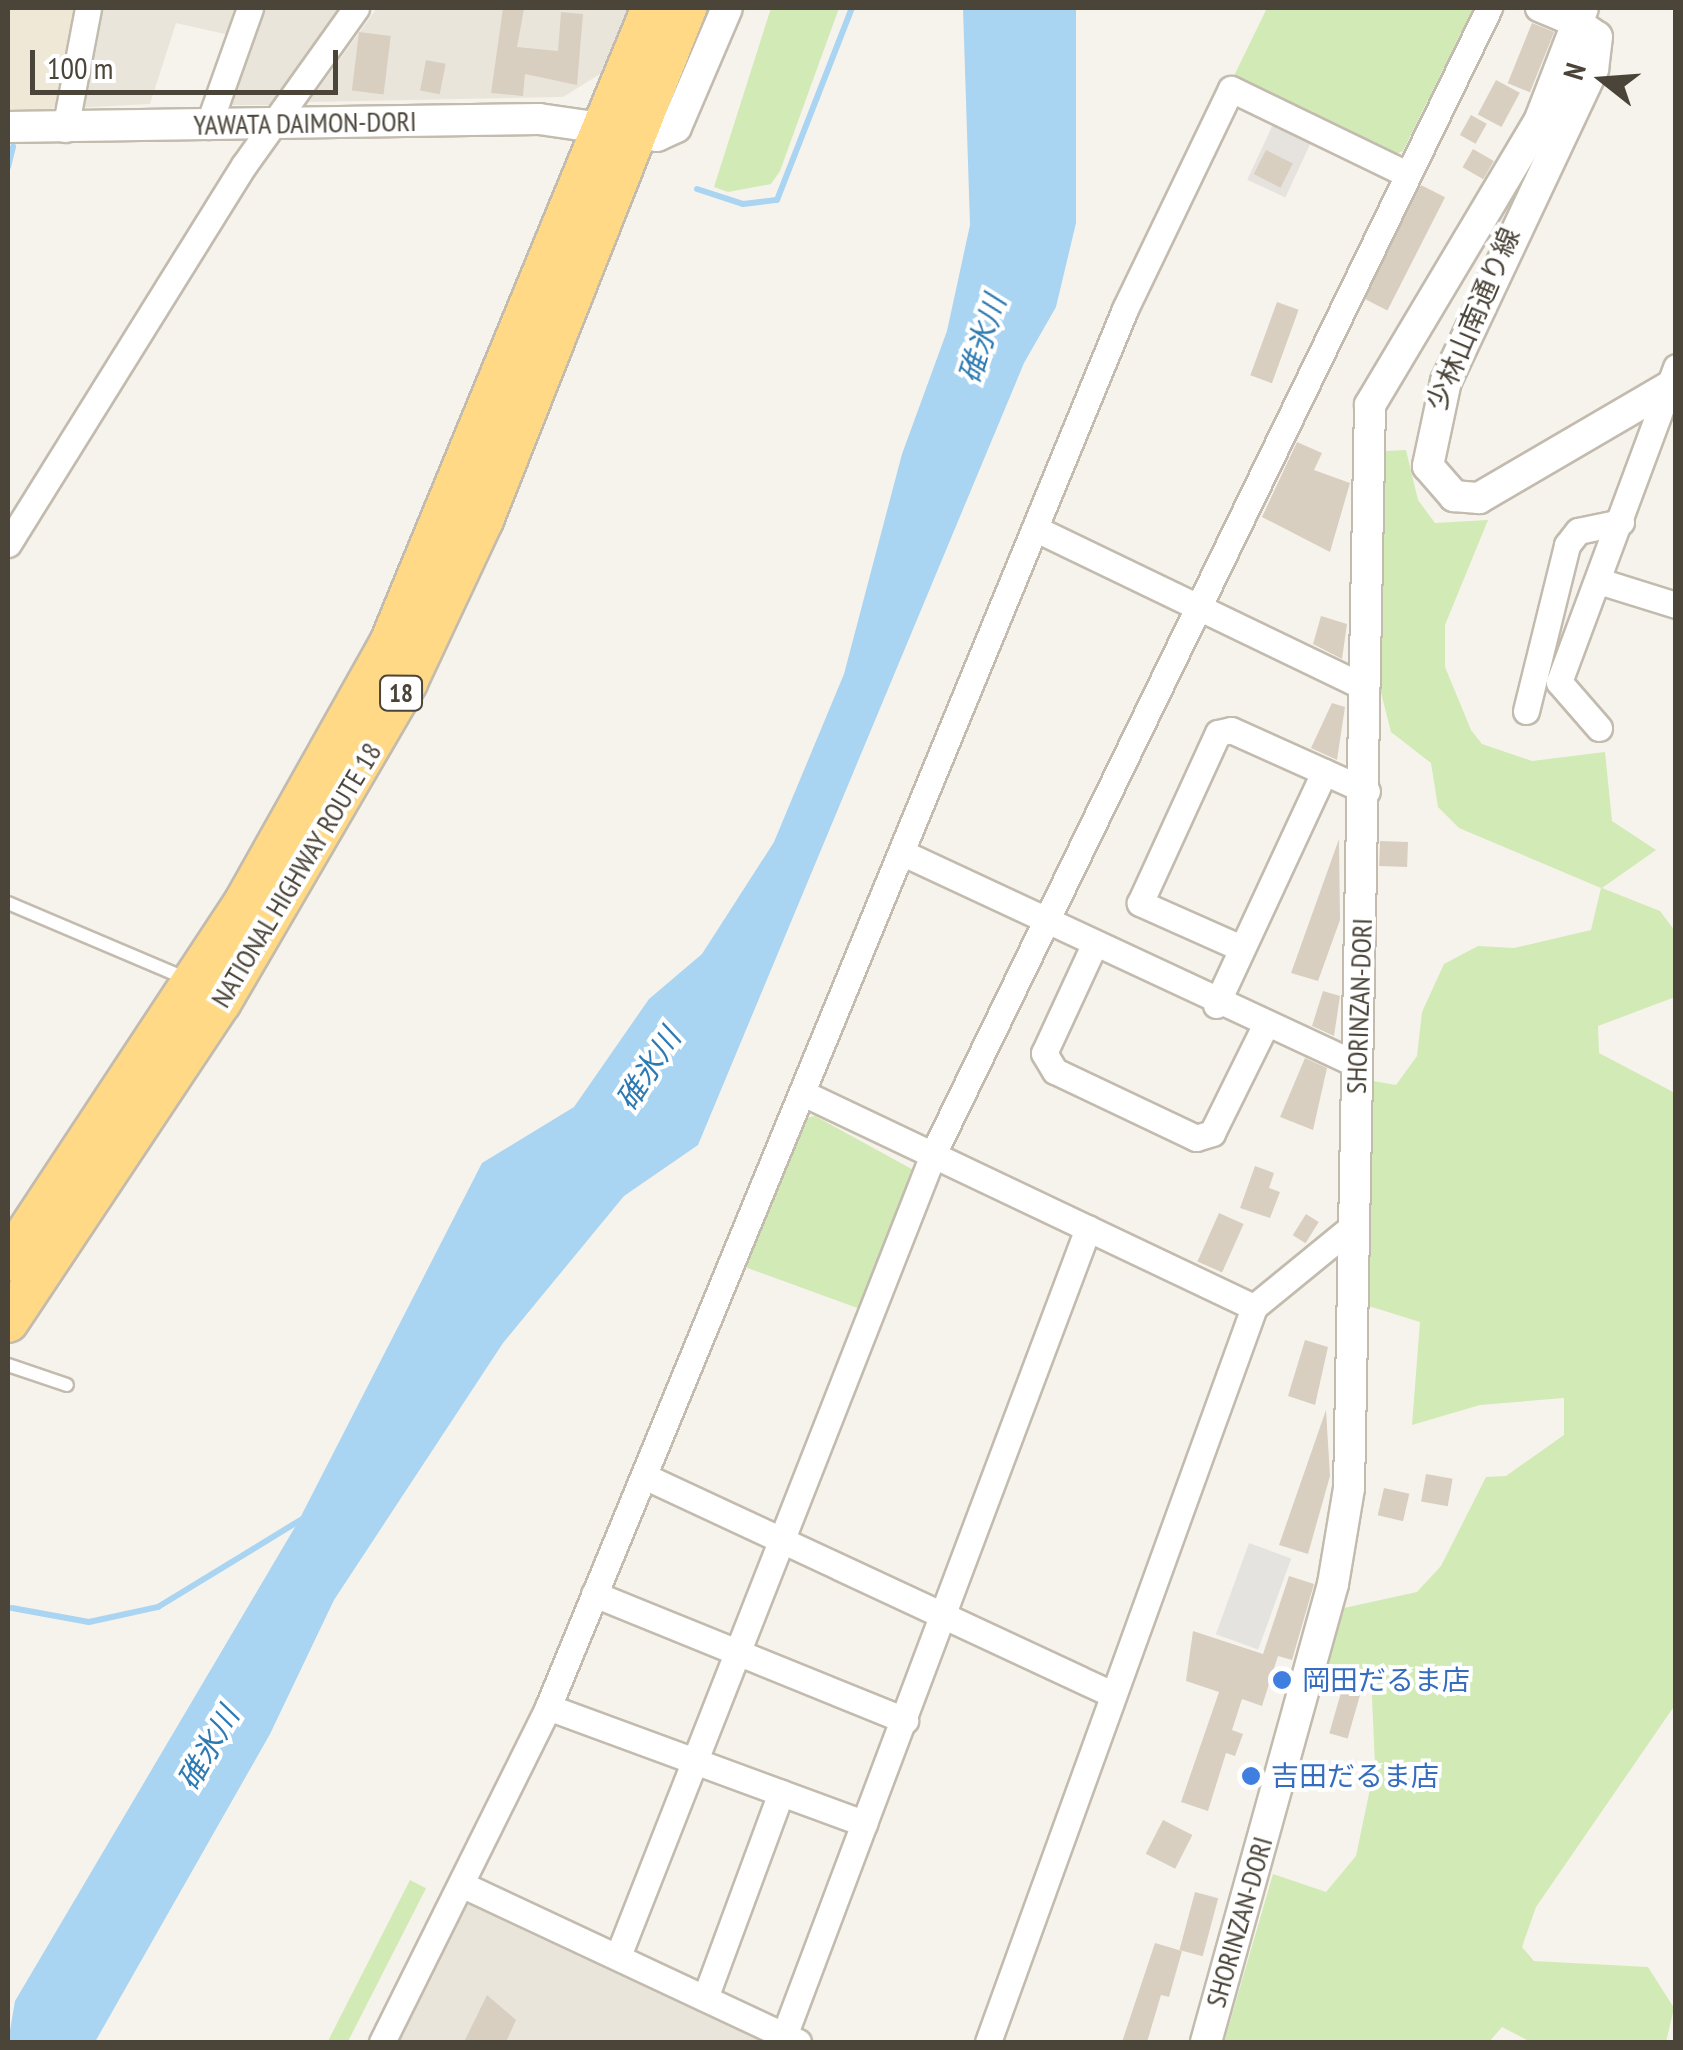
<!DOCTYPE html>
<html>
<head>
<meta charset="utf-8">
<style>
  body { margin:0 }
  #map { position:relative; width:1683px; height:2050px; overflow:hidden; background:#f6f3ec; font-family:"PT Sans Narrow","Noto Sans JP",sans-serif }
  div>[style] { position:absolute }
  .residential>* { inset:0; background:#eae5da }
  .industrial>* { inset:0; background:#e6e2dd; transform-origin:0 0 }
  .education>* { inset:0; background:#efe8d6 }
  .green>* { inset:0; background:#d2eab5; transform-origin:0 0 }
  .parking>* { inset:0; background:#e5e3e0; transform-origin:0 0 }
  .water>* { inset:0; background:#a9d4f2 }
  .stream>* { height:6px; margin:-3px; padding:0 3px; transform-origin:3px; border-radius:3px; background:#a9d4f2 }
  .building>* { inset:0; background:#d8cfc1; transform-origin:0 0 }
  .roads { filter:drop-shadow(2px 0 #c2bbae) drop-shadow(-2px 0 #c2bbae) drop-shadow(0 2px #c2bbae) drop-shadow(0 -2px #c2bbae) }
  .service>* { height:12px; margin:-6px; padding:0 6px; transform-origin:6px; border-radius:6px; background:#fff }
  .minor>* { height:25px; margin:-12.5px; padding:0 12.5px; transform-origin:12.5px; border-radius:12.5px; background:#fff }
  .tertiary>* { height:30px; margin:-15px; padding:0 15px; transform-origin:15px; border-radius:15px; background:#fff }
  .trunk>* { height:40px; margin:-20px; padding:0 20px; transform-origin:20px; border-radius:20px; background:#ffd985 }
  .dots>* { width:28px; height:28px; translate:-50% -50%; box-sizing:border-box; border:5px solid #fff; border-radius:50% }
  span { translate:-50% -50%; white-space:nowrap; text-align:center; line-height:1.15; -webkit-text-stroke:8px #fff; paint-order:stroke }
  .shield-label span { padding:2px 8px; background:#fff; border:2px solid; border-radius:8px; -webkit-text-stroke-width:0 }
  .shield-label { font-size:25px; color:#4b4439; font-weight:700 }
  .street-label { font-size:28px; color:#4b4439 }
  .shop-label { font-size:28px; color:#366cbe }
  .left { translate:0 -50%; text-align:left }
  .water-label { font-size:30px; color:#2e7ab2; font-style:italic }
  .frame { position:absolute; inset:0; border:10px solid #4b4439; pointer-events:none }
  .north { position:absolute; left:1553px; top:30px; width:100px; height:100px; -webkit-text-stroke:8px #fff; paint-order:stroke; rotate:287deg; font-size:28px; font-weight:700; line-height:40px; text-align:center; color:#4b4439 }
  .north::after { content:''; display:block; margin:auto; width:35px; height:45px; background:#4b4439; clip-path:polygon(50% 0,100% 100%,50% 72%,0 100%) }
  .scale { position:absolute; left:30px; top:50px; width:308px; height:45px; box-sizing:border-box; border:5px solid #4b4439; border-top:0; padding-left:12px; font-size:30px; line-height:35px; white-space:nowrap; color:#4b4439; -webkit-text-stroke:8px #fff; paint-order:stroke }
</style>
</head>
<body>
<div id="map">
  <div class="residential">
    <i style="clip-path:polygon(94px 8px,245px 8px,234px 36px,176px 23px,150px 104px,73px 108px)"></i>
    <i style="clip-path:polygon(256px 8px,351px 8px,289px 105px,222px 105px)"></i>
    <i style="clip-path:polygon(377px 8px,610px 9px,628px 8px,600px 74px,563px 97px,309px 102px)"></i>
    <i style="clip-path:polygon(467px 1904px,762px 2042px,390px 2042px)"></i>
  </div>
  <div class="industrial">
    <i style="left:1276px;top:118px;width:42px;height:68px;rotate:25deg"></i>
  </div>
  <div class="education">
    <i style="clip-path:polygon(8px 8px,80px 8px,60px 104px,47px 111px,8px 110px)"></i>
  </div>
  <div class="green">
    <i style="clip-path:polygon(771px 8px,839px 8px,780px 171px,771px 184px,728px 192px,714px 187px)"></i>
    <i style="clip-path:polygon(1267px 8px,1473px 8px,1403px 151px,1391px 156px,1231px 82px)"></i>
    <i style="clip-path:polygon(1406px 450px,1418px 500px,1435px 523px,1488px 520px,1445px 625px,1445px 667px,1471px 730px,1482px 744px,1532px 761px,1605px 752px,1612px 821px,1656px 850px,1602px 888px,1660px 911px,1675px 931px,1675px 997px,1598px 1026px,1599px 1053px,1675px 1093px,1675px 1705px,1536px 1907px,1522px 1947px,1534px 1961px,1648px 1967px,1674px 2008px,1666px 2042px,1531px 2042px,1502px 2027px,1489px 2042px,1224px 2042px,1273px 1874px,1326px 1892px,1356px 1856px,1375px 1765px,1371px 1675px,1323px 1664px,1344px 1608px,1417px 1592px,1441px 1566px,1486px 1477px,1506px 1476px,1564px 1435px,1564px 1398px,1480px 1405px,1412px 1425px,1420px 1322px,1359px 1303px,1373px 1081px,1396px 1085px,1417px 1056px,1422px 1012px,1444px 964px,1478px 946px,1514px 948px,1591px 930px,1601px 888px,1459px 828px,1438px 807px,1431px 763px,1391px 732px,1378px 681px,1379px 481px,1386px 451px)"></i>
    <i style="clip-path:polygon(815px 1116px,919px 1173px,863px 1310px,742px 1266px,801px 1119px)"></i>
    <i style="left:410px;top:1880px;width:18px;height:184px;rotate:27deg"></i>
  </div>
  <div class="parking">
    <i style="left:1249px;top:1543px;width:45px;height:97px;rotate:20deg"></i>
  </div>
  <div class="water">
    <i style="clip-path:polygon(963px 8px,1076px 8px,1076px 223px,1056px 307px,1024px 363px,698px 1145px,624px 1196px,503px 1343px,334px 1600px,270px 1734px,95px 2042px,8px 2042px,15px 2001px,298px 1522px,482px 1163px,574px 1107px,649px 999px,702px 954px,774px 842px,844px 674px,902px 454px,947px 331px,970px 225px)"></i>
  </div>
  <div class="stream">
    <i style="left:8px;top:167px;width:21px;rotate:-76deg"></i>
    <i style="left:697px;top:189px;width:48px;rotate:18.1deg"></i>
    <i style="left:743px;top:204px;width:34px;rotate:-7deg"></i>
    <i style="left:777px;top:200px;width:206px;rotate:-68.7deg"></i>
    <i style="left:12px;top:1608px;width:78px;rotate:10.3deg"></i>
    <i style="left:89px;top:1622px;width:71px;rotate:-12.3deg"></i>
    <i style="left:158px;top:1607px;width:169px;rotate:-31.4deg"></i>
  </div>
  <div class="building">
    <i style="clip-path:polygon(503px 8px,524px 9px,517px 47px,558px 51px,561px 12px,583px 14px,577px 85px,525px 74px,523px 96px,491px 93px)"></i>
    <i style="left:1532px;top:23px;width:24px;height:65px;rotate:22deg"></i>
    <i style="left:359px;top:32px;width:32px;height:59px;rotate:7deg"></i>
    <i style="left:426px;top:60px;width:20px;height:31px;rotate:11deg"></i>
    <i style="left:1496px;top:80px;width:27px;height:39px;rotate:28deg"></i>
    <i style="left:1471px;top:115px;width:18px;height:23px;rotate:29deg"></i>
    <i style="left:1473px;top:149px;width:24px;height:21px;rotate:30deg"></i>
    <i style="left:1266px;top:150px;width:30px;height:27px;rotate:27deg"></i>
    <i style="left:1421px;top:185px;width:27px;height:127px;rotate:27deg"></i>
    <i style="left:1277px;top:302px;width:23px;height:78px;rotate:20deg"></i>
    <i style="clip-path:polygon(1297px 442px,1322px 453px,1314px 470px,1350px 483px,1330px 552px,1262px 517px)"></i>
    <i style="clip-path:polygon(1321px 616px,1347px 624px,1342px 659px,1313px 644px)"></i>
    <i style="clip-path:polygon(1332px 703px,1345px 707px,1337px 760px,1311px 748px)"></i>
    <i style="clip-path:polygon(1339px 839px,1340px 920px,1318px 981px,1291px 973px)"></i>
    <i style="left:1380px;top:841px;width:28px;height:25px;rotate:2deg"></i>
    <i style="clip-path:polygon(1323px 991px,1340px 996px,1334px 1036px,1312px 1026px)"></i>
    <i style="clip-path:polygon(1305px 1058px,1327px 1068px,1313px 1130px,1280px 1117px)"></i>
    <i style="clip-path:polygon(1255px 1166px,1274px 1173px,1269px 1188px,1280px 1192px,1270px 1218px,1240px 1208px)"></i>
    <i style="left:1219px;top:1213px;width:27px;height:53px;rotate:24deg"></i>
    <i style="left:1306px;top:1214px;width:15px;height:25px;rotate:32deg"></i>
    <i style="clip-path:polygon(1305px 1340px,1328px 1347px,1315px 1405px,1288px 1396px)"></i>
    <i style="clip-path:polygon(1326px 1410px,1330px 1476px,1308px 1554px,1279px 1545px)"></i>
    <i style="left:1426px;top:1474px;width:27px;height:28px;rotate:10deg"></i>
    <i style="left:1384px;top:1488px;width:26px;height:28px;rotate:13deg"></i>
    <i style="clip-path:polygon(1289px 1576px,1314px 1584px,1292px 1660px,1278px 1656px,1262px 1706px,1242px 1699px,1232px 1730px,1243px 1734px,1235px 1756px,1226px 1753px,1208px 1811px,1181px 1802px,1219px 1692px,1186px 1681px,1193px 1631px,1263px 1654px)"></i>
    <i style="left:1342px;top:1689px;width:19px;height:46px;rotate:16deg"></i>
    <i style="left:1163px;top:1820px;width:33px;height:38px;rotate:27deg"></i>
    <i style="left:1195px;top:1892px;width:24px;height:60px;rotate:15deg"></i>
    <i style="clip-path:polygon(1155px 1943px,1182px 1951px,1169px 1997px,1161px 1995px,1147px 2042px,1122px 2042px)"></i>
    <i style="clip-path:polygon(487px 1995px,516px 2020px,506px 2042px,464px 2042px)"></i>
  </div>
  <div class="roads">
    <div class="service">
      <i style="left:8px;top:903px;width:197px;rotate:23deg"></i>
      <i style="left:8px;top:1365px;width:62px;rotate:18.7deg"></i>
    </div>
    <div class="minor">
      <i style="left:1538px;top:8px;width:47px;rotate:22.7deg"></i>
      <i style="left:208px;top:126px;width:125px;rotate:-70.4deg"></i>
      <i style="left:65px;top:129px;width:123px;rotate:-79.2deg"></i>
      <i style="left:1036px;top:529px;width:366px;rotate:25.7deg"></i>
      <i style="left:8px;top:544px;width:446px;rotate:-58.1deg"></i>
      <i style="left:244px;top:165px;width:193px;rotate:-54.5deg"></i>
      <i style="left:1602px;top:582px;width:77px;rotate:17.3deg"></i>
      <i style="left:1526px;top:711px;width:171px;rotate:-76.1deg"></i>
      <i style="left:1567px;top:545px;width:18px;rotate:-52deg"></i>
      <i style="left:1578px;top:531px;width:44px;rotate:-11.8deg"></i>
      <i style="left:1599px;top:728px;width:61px;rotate:-131deg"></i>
      <i style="left:1559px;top:682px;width:336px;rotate:-69.6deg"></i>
      <i style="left:903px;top:853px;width:502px;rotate:24.98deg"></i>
      <i style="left:1094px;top:945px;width:119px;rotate:114.8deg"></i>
      <i style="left:1044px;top:1053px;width:21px;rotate:59deg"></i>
      <i style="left:1055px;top:1071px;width:156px;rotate:25.4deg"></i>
      <i style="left:1196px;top:1138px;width:17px;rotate:-17deg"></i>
      <i style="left:1212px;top:1133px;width:117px;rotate:-63.7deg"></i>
      <i style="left:1241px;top:948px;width:111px;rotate:-156deg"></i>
      <i style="left:1140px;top:903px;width:187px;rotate:-65.4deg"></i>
      <i style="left:1218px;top:733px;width:13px;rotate:-13deg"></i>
      <i style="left:1231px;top:730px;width:149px;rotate:24.2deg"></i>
      <i style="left:1216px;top:1005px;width:257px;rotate:-65.1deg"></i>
      <i style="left:805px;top:1094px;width:497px;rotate:25.4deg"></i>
      <i style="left:644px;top:1476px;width:516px;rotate:24.98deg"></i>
      <i style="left:594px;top:1594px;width:336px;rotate:22.1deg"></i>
      <i style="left:548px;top:1707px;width:337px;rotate:20.2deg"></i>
      <i style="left:463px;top:1885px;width:370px;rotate:25.1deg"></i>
      <i style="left:618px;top:1956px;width:864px;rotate:-68.54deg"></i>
      <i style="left:934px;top:1152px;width:1272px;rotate:-64.12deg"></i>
      <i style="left:705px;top:1998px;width:219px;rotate:-69.7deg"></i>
      <i style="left:784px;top:2036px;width:863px;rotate:-69.38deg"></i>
      <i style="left:382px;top:2042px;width:374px;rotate:-63.6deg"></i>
      <i style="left:548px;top:1707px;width:1512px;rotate:-67.57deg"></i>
      <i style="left:1125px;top:309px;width:244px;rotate:-64.3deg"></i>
      <i style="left:1231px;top:89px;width:193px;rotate:25.8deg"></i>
      <i style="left:988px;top:2042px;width:782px;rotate:-70.1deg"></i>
      <i style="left:1254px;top:1307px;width:122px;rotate:-39.3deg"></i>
    </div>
    <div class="tertiary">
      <i style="left:1581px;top:26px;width:19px;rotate:35deg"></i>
      <i style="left:1597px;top:37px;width:32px;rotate:97deg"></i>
      <i style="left:1593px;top:69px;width:345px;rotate:115.2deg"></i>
      <i style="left:1446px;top:381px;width:87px;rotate:102deg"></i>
      <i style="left:1428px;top:466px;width:40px;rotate:49deg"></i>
      <i style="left:1454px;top:496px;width:25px;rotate:5deg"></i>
      <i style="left:1479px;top:498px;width:228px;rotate:-30.3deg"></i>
      <i style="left:8px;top:127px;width:531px;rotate:-0.86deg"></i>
      <i style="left:539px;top:119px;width:119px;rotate:8.2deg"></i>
      <i style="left:657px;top:136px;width:21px;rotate:-25deg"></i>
      <i style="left:676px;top:127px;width:129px;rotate:-66.8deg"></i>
      <i style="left:1206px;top:2042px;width:475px;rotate:-74.5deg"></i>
      <i style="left:1333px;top:1584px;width:97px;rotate:-80.5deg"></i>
      <i style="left:1349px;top:1488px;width:1083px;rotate:-88.89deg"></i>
      <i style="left:1370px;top:405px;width:330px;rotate:-59.2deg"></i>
      <i style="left:1539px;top:122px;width:122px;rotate:-68.9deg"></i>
    </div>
    <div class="trunk">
      <i style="left:8px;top:1261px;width:429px;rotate:-56.6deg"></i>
      <i style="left:244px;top:903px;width:298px;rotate:-60.7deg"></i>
      <i style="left:390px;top:643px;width:687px;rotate:-67.58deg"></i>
      <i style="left:8px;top:1322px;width:384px;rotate:-56.4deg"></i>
      <i style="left:221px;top:1002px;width:370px;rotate:-59.8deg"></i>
      <i style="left:407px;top:682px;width:179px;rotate:-64.9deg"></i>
      <i style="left:483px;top:520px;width:551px;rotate:-68.37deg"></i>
    </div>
  </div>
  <div class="dots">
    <i style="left:1282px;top:1680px;background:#3f7fe0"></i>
    <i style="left:1251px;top:1776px;background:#3f7fe0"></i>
  </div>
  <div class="shield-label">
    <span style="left:401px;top:693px">18</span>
  </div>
  <div class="street-label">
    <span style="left:305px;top:123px;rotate:-1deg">YAWATA DAIMON-DORI</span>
    <span style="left:1473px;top:319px;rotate:-67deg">少林山南通り線</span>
    <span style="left:296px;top:875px;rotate:-59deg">NATIONAL HIGHWAY ROUTE 18</span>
    <span style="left:1359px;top:1006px;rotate:-88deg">SHORINZAN-DORI</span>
    <span style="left:1239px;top:1922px;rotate:-74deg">SHORINZAN-DORI</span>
  </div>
  <div class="shop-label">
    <span class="left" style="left:1302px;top:1680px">岡田だるま店</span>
    <span class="left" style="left:1271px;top:1776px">吉田だるま店</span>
  </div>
  <div class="water-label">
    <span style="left:982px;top:339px;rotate:-72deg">碓氷川</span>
    <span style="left:648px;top:1069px;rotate:-57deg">碓氷川</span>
    <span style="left:208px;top:1748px;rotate:-60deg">碓氷川</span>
  </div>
  <div class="frame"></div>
  <div class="north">N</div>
  <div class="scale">100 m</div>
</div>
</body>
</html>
